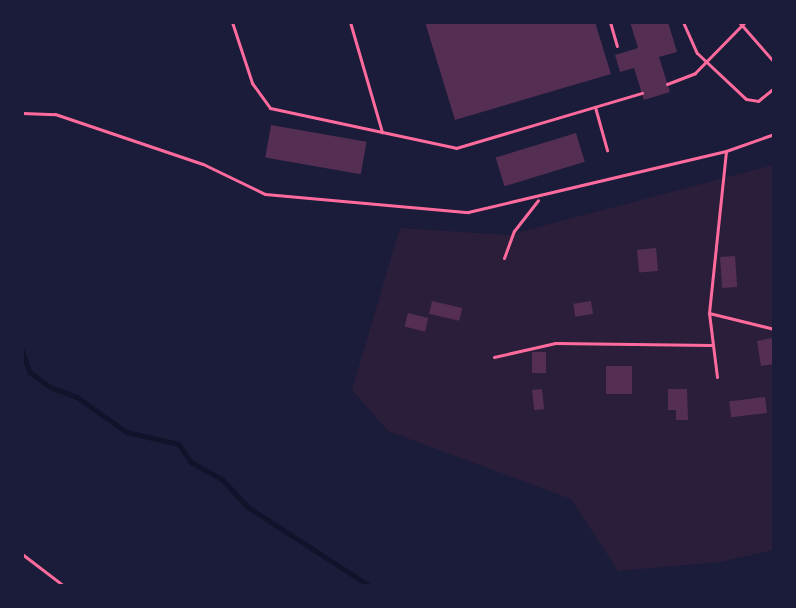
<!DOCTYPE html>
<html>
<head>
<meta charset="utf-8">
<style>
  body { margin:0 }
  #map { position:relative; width:796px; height:608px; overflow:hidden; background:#1b1b3a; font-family:"Roboto Condensed",sans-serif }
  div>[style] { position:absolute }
  .green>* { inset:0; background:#2a1e3b }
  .stream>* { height:4.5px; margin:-2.25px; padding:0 2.25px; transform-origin:2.25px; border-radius:2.25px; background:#12122b }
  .building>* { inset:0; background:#542f53; transform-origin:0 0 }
  .service>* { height:3px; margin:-1.5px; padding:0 1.5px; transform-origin:1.5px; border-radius:1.5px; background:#ff6b9d }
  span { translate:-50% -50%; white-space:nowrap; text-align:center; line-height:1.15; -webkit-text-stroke:4.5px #1b1b3a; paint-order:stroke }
  .frame { position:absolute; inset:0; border:24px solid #1b1b3a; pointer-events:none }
</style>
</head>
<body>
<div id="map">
  <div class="green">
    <i style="clip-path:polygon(773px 165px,773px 550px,720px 562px,618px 571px,571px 499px,388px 431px,352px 390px,400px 228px,508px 235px)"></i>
  </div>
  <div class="stream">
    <i style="left:22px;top:350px;width:23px;rotate:70deg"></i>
    <i style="left:30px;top:372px;width:25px;rotate:37deg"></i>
    <i style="left:50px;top:387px;width:29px;rotate:20deg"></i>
    <i style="left:77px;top:397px;width:61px;rotate:35deg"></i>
    <i style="left:127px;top:432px;width:53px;rotate:13deg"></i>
    <i style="left:179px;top:444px;width:22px;rotate:56deg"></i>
    <i style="left:191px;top:462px;width:35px;rotate:29deg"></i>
    <i style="left:222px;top:479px;width:38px;rotate:47deg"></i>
    <i style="left:248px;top:507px;width:145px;rotate:32.9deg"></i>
  </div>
  <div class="building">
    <i style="clip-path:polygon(425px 22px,595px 22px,611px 74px,455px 120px)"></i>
    <i style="clip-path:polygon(630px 22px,668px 22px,677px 52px,659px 57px,670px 92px,644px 100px,634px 68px,620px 72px,615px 55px,638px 48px)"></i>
    <i style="left:271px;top:125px;width:97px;height:33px;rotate:10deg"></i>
    <i style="left:576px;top:133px;width:30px;height:84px;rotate:73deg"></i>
    <i style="left:656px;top:248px;width:23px;height:19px;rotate:85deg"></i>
    <i style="left:735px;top:256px;width:31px;height:15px;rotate:86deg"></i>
    <i style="left:432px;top:301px;width:31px;height:13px;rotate:13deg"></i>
    <i style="left:591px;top:301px;width:13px;height:18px;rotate:81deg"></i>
    <i style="left:408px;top:313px;width:21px;height:14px;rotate:14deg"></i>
    <i style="clip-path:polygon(772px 338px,774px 364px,761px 366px,757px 341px)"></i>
    <i style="left:532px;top:352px;width:14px;height:21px"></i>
    <i style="left:606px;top:366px;width:26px;height:28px"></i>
    <i style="left:542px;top:389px;width:20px;height:10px;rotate:84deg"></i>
    <i style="clip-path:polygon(668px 389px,687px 389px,688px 420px,676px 420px,676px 410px,668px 410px)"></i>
    <i style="left:765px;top:397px;width:16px;height:36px;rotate:83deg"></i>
  </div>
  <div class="service">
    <i style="left:232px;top:22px;width:64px;rotate:71.8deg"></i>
    <i style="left:252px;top:83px;width:31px;rotate:54deg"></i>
    <i style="left:270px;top:108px;width:190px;rotate:12.1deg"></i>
    <i style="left:456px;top:148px;width:194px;rotate:-16.5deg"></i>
    <i style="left:350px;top:22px;width:115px;rotate:73.8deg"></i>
    <i style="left:610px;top:22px;width:25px;rotate:74deg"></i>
    <i style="left:683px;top:22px;width:34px;rotate:66deg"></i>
    <i style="left:697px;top:53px;width:67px;rotate:43.2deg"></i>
    <i style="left:746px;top:99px;width:12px;rotate:9deg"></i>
    <i style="left:758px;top:101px;width:21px;rotate:-39deg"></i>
    <i style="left:739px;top:22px;width:53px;rotate:48.8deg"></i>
    <i style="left:667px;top:84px;width:30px;rotate:-21deg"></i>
    <i style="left:695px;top:73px;width:71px;rotate:-45.6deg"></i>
    <i style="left:595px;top:107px;width:45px;rotate:74.4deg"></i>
    <i style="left:22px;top:113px;width:33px;rotate:2deg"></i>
    <i style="left:55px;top:114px;width:156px;rotate:18.7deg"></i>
    <i style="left:203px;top:164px;width:69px;rotate:25.8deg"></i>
    <i style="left:265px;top:194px;width:204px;rotate:5.1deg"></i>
    <i style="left:468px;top:212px;width:265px;rotate:-13.3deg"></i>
    <i style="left:726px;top:151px;width:51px;rotate:-19.5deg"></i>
    <i style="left:504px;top:258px;width:29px;rotate:-70deg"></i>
    <i style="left:514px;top:231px;width:39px;rotate:-52deg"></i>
    <i style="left:709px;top:313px;width:67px;rotate:13.8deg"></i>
    <i style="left:494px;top:357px;width:63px;rotate:-12.9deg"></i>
    <i style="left:555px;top:343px;width:156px;rotate:0.7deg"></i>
    <i style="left:717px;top:377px;width:64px;rotate:-97.1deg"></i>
    <i style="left:709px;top:313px;width:163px;rotate:-84deg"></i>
    <i style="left:22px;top:554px;width:53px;rotate:37.3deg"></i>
  </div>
  <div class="frame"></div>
</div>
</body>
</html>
